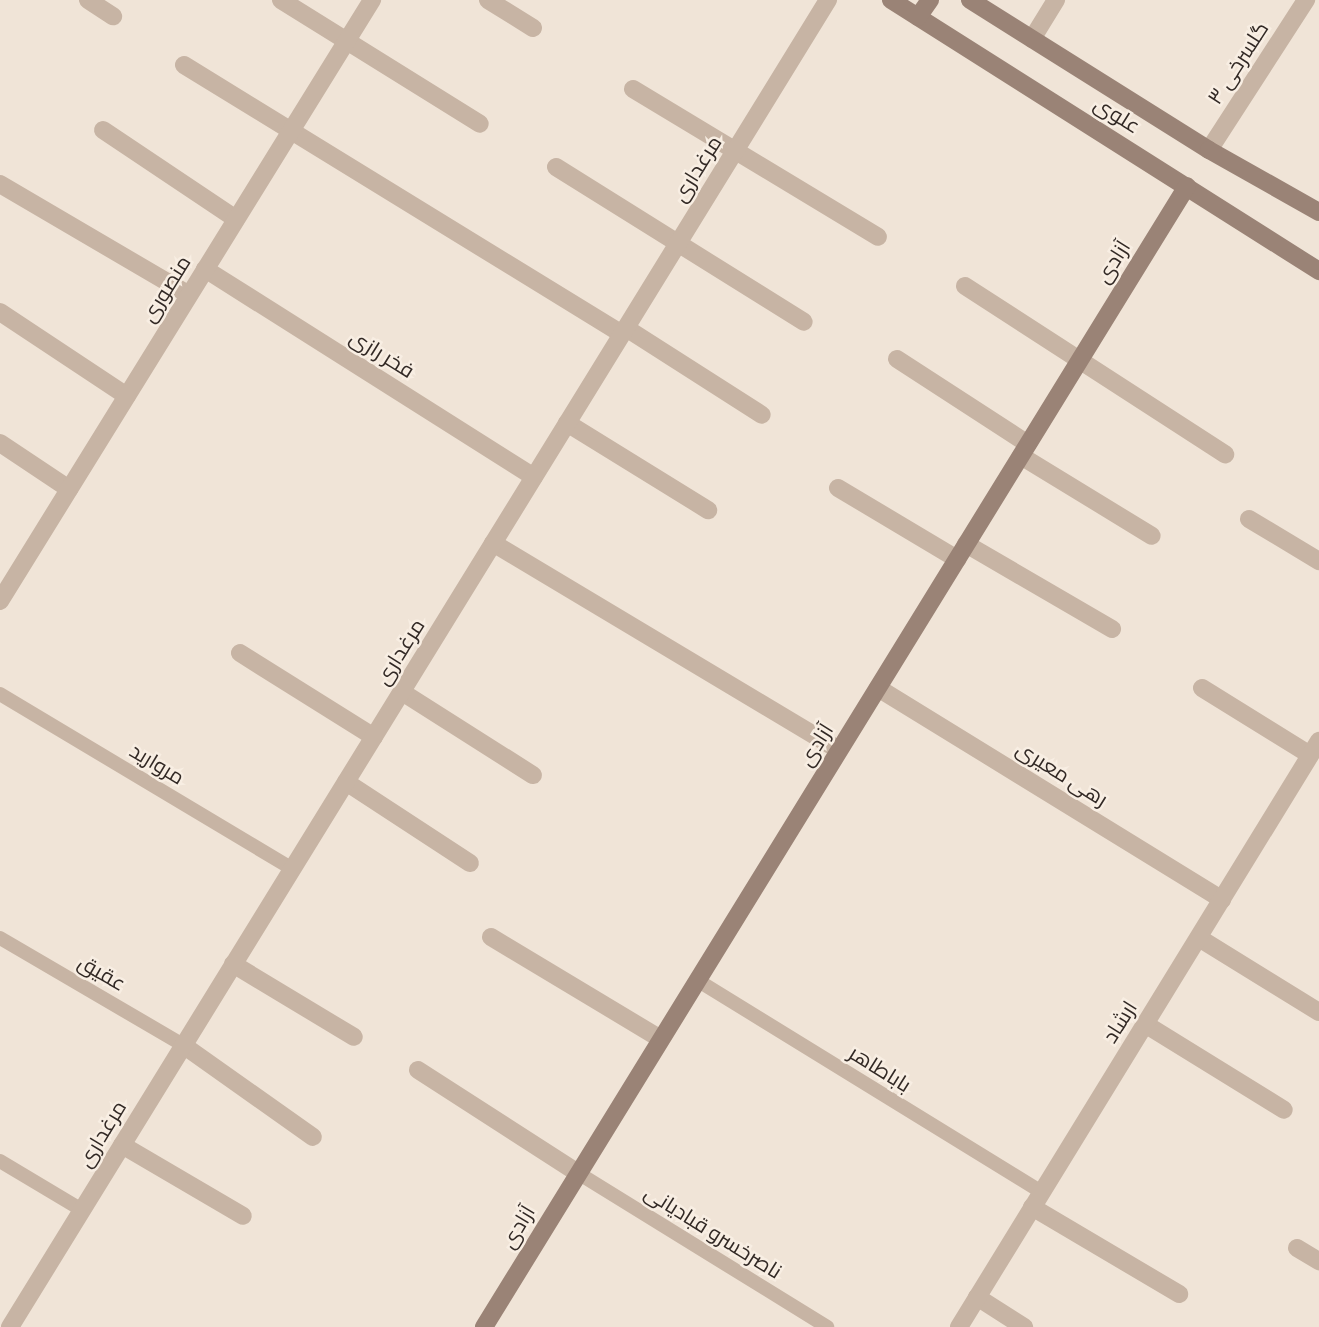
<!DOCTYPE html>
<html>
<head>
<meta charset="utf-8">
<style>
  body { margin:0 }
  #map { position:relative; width:1319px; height:1327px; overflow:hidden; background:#f0e4d7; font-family:"Source Sans 3",Cairo,sans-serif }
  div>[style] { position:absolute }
  .lane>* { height:14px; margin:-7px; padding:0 7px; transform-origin:7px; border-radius:7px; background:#c7b4a4 }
  .street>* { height:18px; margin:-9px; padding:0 9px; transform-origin:9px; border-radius:9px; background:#c7b4a4 }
  .secondary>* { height:18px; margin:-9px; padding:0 9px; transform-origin:9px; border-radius:9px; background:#9a8376 }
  span { translate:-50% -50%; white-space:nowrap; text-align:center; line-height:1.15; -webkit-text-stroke:5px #f8eee3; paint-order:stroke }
  .street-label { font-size:21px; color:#322925 }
</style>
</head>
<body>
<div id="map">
  <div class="lane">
    <i style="left:0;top:694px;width:340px;rotate:30.9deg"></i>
    <i style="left:0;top:938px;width:212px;rotate:30.3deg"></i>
    <i style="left:697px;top:980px;width:405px;rotate:31.6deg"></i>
    <i style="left:0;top:1161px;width:96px;rotate:30.9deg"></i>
    <i style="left:578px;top:1173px;width:293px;rotate:31.7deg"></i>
  </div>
  <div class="street">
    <i style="left:88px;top:0;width:30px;rotate:33deg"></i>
    <i style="left:281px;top:0;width:234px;rotate:31.9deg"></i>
    <i style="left:488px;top:0;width:53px;rotate:31.9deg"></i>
    <i style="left:1032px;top:39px;width:46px;rotate:-58.4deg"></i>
    <i style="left:184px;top:65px;width:514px;rotate:31.56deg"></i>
    <i style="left:633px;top:89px;width:286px;rotate:31.1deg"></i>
    <i style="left:103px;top:130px;width:160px;rotate:33.8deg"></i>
    <i style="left:1209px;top:150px;width:179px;rotate:-57.1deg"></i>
    <i style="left:556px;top:167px;width:292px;rotate:32deg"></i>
    <i style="left:0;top:184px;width:219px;rotate:30.4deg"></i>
    <i style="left:205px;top:269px;width:389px;rotate:32.3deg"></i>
    <i style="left:965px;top:286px;width:310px;rotate:32.9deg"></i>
    <i style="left:0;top:312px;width:152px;rotate:33.5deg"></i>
    <i style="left:626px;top:328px;width:161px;rotate:32.6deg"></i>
    <i style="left:897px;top:359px;width:156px;rotate:33deg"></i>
    <i style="left:567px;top:423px;width:166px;rotate:31.7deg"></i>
    <i style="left:0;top:443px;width:83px;rotate:33.7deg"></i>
    <i style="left:1021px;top:456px;width:153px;rotate:31.4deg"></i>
    <i style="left:838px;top:488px;width:139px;rotate:30.8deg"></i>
    <i style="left:1249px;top:519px;width:82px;rotate:31deg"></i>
    <i style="left:493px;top:543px;width:403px;rotate:30.9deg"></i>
    <i style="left:966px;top:544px;width:169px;rotate:30.2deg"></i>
    <i style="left:0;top:601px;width:707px;rotate:-58.24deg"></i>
    <i style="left:240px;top:653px;width:158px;rotate:32.1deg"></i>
    <i style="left:878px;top:688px;width:404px;rotate:31.6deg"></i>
    <i style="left:1202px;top:688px;width:127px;rotate:31.8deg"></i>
    <i style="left:402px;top:692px;width:155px;rotate:32.4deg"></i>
    <i style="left:346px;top:782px;width:148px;rotate:33.2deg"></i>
    <i style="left:491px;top:937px;width:198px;rotate:31deg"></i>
    <i style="left:1199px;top:938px;width:141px;rotate:31.7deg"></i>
    <i style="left:233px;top:964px;width:141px;rotate:31.1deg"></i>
    <i style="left:1145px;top:1024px;width:163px;rotate:31.7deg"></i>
    <i style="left:183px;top:1045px;width:159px;rotate:35.3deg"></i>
    <i style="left:418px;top:1070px;width:190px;rotate:32.8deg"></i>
    <i style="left:122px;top:1145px;width:140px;rotate:30.4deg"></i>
    <i style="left:1032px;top:1207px;width:171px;rotate:30.6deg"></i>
    <i style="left:1297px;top:1248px;width:26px;rotate:31deg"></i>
    <i style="left:977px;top:1297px;width:56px;rotate:32.6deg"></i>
    <i style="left:10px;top:1327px;width:1559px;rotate:-58.35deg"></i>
    <i style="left:959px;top:1327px;width:688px;rotate:-58.44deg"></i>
  </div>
  <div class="secondary">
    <i style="left:891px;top:0;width:507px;rotate:32.34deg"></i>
    <i style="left:970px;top:0;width:282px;rotate:32.1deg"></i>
    <i style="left:1209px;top:150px;width:126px;rotate:29.4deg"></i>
    <i style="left:918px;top:17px;width:21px;rotate:-55deg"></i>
    <i style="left:484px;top:1327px;width:1340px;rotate:-58.36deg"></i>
  </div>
  <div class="street-label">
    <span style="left:1238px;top:63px;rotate:-57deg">گلسرخی ۳</span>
    <span style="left:1117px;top:115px;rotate:32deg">علوی</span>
    <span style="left:697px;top:169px;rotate:-58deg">مرغداری</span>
    <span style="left:1113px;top:262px;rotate:-58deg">آزادی</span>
    <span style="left:166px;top:289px;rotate:-58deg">منصوری</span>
    <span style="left:382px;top:354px;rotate:32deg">فخر رازی</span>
    <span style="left:400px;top:652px;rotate:-58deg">مرغداری</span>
    <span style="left:816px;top:745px;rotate:-58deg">آزادی</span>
    <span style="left:157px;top:764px;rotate:31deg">مروارید</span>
    <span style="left:1062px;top:774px;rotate:32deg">رهی معیری</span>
    <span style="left:102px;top:973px;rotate:30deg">عقیق</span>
    <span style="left:1120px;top:1022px;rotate:-58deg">ارشاد</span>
    <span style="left:880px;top:1069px;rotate:32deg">باباطاهر</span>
    <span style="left:102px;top:1134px;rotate:-59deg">مرغداری</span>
    <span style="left:518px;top:1227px;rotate:-59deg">آزادی</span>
    <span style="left:713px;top:1232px;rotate:32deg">ناصرخسرو قبادیانی</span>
  </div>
</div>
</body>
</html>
